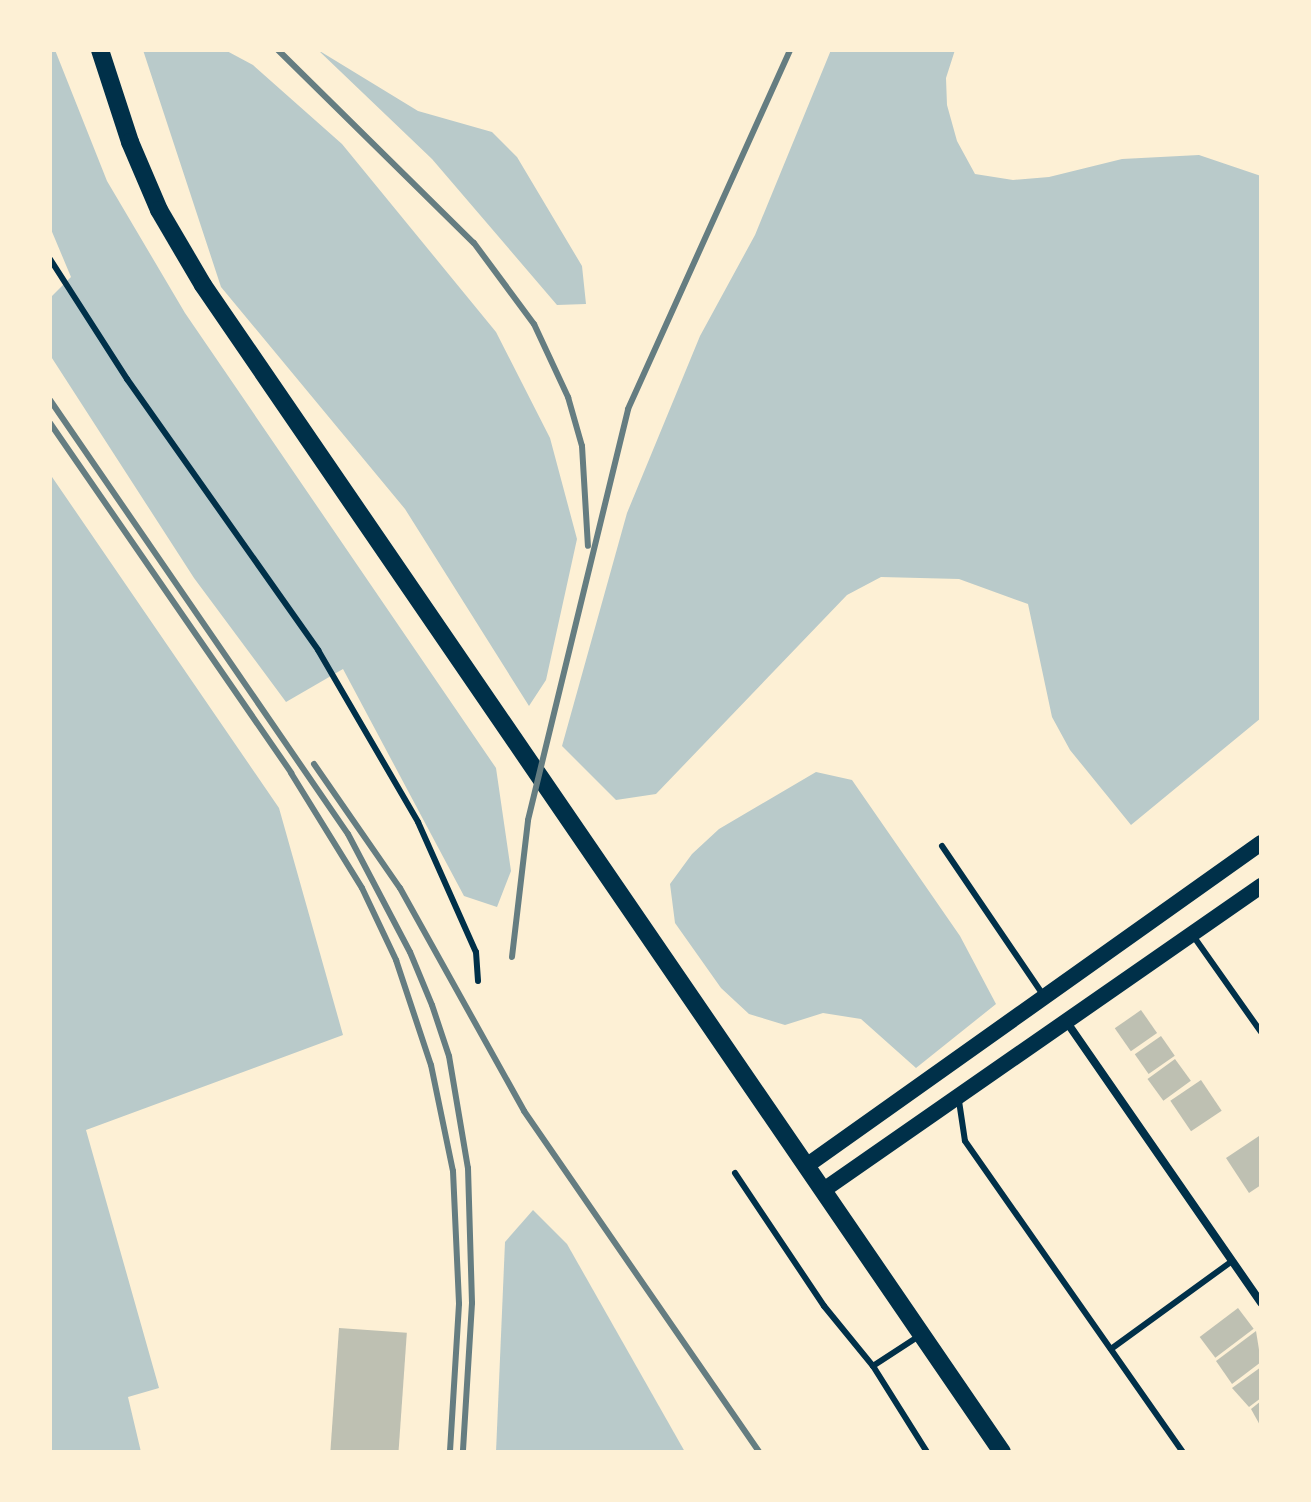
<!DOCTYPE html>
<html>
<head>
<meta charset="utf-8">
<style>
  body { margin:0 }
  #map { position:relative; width:1311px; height:1502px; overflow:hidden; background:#fdf0d5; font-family:Lora,serif }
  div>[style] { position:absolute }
  .green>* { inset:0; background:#b9caca }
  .building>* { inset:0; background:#bec0b2; transform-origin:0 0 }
  .service>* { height:6px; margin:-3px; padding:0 3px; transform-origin:3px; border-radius:3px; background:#003049 }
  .minor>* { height:8px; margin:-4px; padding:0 4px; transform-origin:4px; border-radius:4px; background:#003049 }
  .secondary>* { height:16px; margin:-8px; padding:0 8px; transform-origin:8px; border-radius:8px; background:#003049 }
  .primary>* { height:18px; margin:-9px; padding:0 9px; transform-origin:9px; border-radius:9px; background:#003049 }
  .rail>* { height:6px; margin:-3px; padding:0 3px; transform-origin:3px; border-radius:3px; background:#657d81 }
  span { translate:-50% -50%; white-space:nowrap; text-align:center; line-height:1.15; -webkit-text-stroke:8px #fdf0d5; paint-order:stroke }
  .frame { position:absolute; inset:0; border:52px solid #fdf0d5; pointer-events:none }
</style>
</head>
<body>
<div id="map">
  <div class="green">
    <i style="clip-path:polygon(50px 50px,55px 50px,107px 181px,185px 313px,496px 768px,511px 871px,497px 907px,464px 896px,343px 669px,286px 702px,194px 578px,50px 355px,50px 298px,71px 277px,50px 227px)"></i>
    <i style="clip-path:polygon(143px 50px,225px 50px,253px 65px,342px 144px,496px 332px,550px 438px,577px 539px,546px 680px,529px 706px,405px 509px,221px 287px)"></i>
    <i style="clip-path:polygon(318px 50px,418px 111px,492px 132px,517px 157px,582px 266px,586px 304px,557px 305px,432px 159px)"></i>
    <i style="clip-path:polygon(831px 50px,955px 50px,946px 78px,947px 105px,957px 141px,975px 174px,1013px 180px,1049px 177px,1122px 159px,1199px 155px,1261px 176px,1261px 718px,1131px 825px,1070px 750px,1052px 717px,1028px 604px,959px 579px,881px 577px,847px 595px,656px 794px,616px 800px,562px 746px,627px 513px,700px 336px,755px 235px)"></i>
    <i style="clip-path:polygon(50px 474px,279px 808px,343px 1035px,86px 1130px,159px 1388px,128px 1397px,141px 1452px,50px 1452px)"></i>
    <i style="clip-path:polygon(816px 772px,852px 780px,960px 936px,996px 1004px,916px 1068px,861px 1019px,823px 1013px,785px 1025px,749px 1014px,721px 988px,675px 923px,670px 884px,692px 854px,719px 829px)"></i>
    <i style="clip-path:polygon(533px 1210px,567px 1244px,685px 1452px,496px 1452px,505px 1242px)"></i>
  </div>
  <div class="building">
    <i style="left:1141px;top:1010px;width:28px;height:32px;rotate:55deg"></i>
    <i style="left:1161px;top:1036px;width:24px;height:32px;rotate:55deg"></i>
    <i style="left:1175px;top:1059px;width:27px;height:34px;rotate:54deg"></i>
    <i style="left:1201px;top:1080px;width:37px;height:37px;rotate:56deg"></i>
    <i style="clip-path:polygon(1259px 1136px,1261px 1185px,1249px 1193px,1226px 1158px)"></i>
    <i style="left:1238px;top:1308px;width:26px;height:48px;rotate:53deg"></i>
    <i style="left:339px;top:1328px;width:68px;height:124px;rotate:4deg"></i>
    <i style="clip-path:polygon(1256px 1331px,1261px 1362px,1232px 1384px,1216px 1361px)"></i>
    <i style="clip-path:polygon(1261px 1367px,1261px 1398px,1249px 1407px,1232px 1388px)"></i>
    <i style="clip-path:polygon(1261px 1401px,1261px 1427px,1251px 1409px)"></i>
  </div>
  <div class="service">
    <i style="left:50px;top:259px;width:143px;rotate:57.3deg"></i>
    <i style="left:127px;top:379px;width:332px;rotate:54.8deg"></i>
    <i style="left:318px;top:650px;width:199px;rotate:59.8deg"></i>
    <i style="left:418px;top:822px;width:142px;rotate:66deg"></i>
    <i style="left:476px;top:952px;width:29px;rotate:86deg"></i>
    <i style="left:942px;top:846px;width:181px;rotate:55.8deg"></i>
    <i style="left:1194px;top:937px;width:116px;rotate:54.8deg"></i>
    <i style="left:959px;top:1101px;width:40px;rotate:81.5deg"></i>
    <i style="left:965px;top:1141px;width:380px;rotate:55deg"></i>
    <i style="left:735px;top:1173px;width:160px;rotate:56.2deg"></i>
    <i style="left:824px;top:1306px;width:77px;rotate:50.8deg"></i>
    <i style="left:919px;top:1336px;width:55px;rotate:146.9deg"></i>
    <i style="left:873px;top:1366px;width:102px;rotate:57.9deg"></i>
    <i style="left:1111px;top:1349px;width:150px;rotate:-36deg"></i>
  </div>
  <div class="minor">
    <i style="left:1066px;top:1021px;width:343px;rotate:55.3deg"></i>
  </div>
  <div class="secondary">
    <i style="left:809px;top:1164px;width:554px;rotate:-35.38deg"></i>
    <i style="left:825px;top:1189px;width:531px;rotate:-34.8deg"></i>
  </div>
  <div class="primary">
    <i style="left:100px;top:50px;width:97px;rotate:71.9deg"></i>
    <i style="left:130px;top:142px;width:74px;rotate:66.9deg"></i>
    <i style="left:159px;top:210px;width:87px;rotate:59.6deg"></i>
    <i style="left:203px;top:285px;width:1414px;rotate:55.6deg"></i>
  </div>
  <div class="rail">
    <i style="left:278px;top:50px;width:275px;rotate:44.6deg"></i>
    <i style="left:474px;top:243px;width:101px;rotate:53.5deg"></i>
    <i style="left:534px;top:324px;width:81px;rotate:65deg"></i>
    <i style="left:568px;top:397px;width:51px;rotate:74.1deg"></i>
    <i style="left:582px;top:446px;width:100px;rotate:86.6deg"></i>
    <i style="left:50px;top:400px;width:526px;rotate:55.53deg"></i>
    <i style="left:348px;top:834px;width:133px;rotate:62.3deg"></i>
    <i style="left:410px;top:952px;width:57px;rotate:67.5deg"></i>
    <i style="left:432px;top:1005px;width:54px;rotate:71.6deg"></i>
    <i style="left:449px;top:1056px;width:114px;rotate:80.4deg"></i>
    <i style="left:468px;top:1168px;width:135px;rotate:88.3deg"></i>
    <i style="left:472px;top:1303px;width:149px;rotate:93.5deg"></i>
    <i style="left:50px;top:423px;width:425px;rotate:55.4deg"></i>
    <i style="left:291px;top:773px;width:135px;rotate:58.3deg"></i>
    <i style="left:362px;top:888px;width:80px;rotate:64.7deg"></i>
    <i style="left:396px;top:960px;width:111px;rotate:71.6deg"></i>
    <i style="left:431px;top:1065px;width:108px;rotate:78.3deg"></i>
    <i style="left:453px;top:1171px;width:133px;rotate:87.4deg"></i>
    <i style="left:459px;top:1304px;width:148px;rotate:93.5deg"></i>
    <i style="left:314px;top:764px;width:151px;rotate:55.3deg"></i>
    <i style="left:400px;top:888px;width:255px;rotate:60.9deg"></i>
    <i style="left:524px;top:1111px;width:414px;rotate:55.4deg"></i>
    <i style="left:512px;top:957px;width:138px;rotate:-83.3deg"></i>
    <i style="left:528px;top:820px;width:423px;rotate:-76.3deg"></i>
    <i style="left:628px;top:409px;width:394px;rotate:-65.7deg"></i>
  </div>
  <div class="frame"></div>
</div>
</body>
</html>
